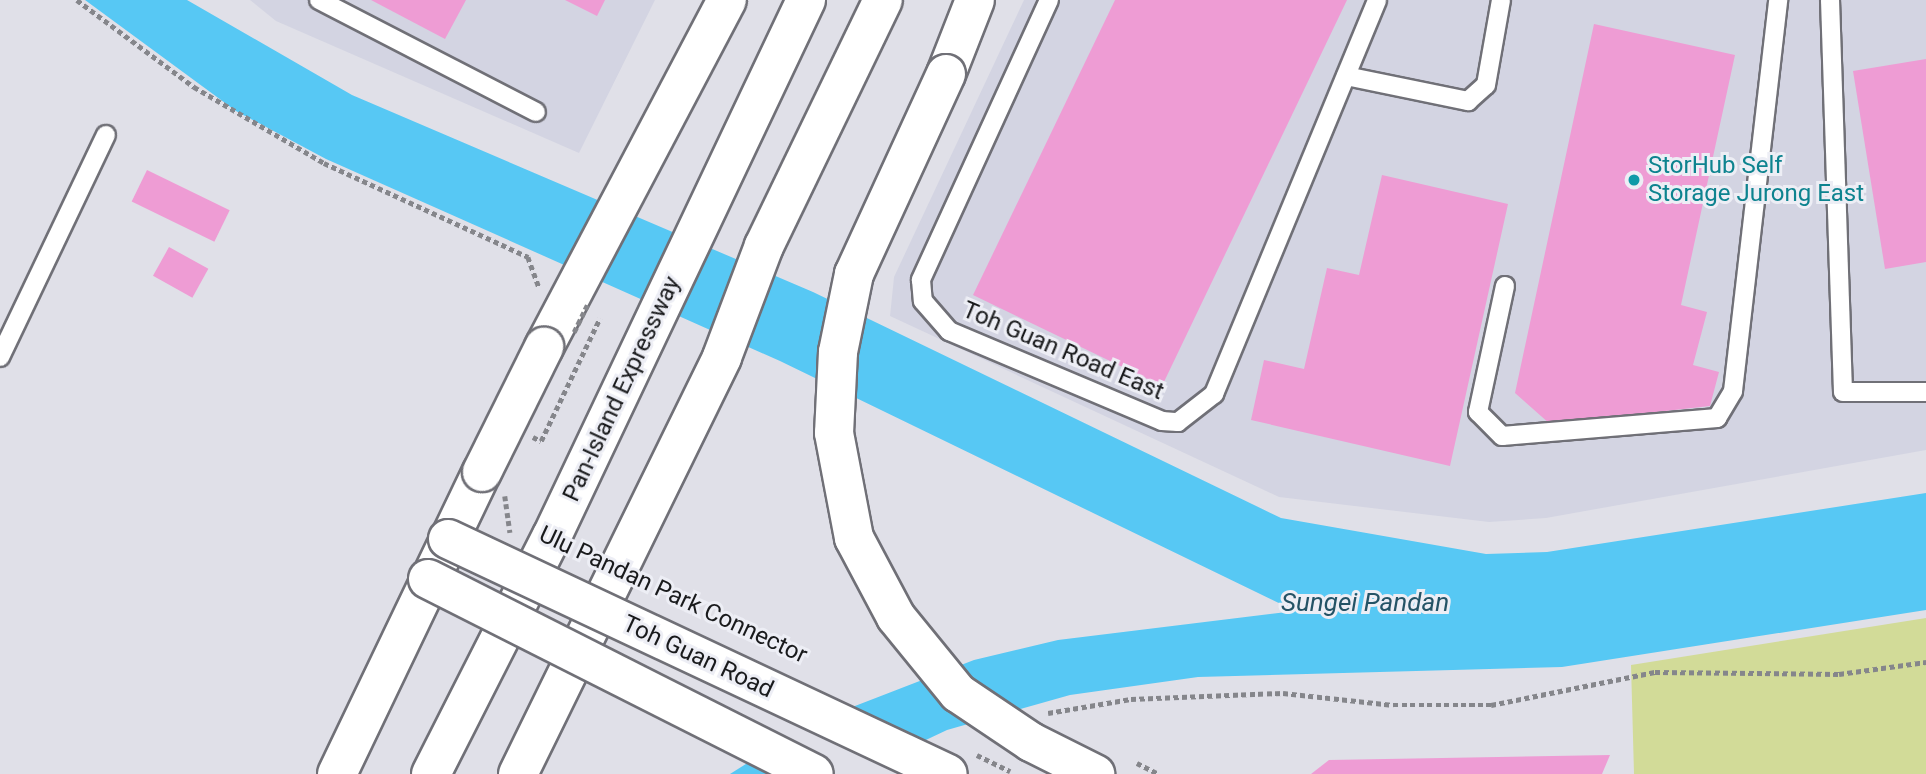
<!DOCTYPE html>
<html>
<head>
<meta charset="utf-8">
<style>
  body { margin:0 }
  #map { position:relative; width:1926px; height:774px; overflow:hidden; background:#e0e0e8; font-family:Roboto,sans-serif }
  div>[style] { position:absolute }
  .built>* { inset:0; background:#d3d4e2 }
  .green>* { inset:0; background:#d2db98 }
  .water>* { inset:0; background:#57c8f4 }
  .pier>* { inset:0; background:#e0e0e8 }
  .building>* { inset:0; background:#ee9cd4; transform-origin:0 0 }
  .path>* { height:4.5px; margin-top:-2.25px; transform-origin:0; background:repeating-linear-gradient(90deg,#85868b 0 5px,transparent 0 8.5px) }
  .roads { filter:drop-shadow(2px 0 #707077) drop-shadow(-2px 0 #707077) drop-shadow(0 2px #707077) drop-shadow(0 -2px #707077) }
  .lane>* { height:18px; margin:-9px; padding:0 9px; transform-origin:9px; border-radius:9px; background:#fff }
  .highway>* { height:38px; margin:-19px; padding:0 19px; transform-origin:19px; border-radius:19px; background:#fff }
  .path-bridge>* { height:4.5px; margin-top:-2.25px; transform-origin:0; background:repeating-linear-gradient(90deg,#85868b 0 5px,transparent 0 8.5px) }
  .bridges { filter:drop-shadow(2px 0 #707077) drop-shadow(-2px 0 #707077) drop-shadow(0 2px #707077) drop-shadow(0 -2px #707077) }
  .secondary-bridge>* { height:38px; margin:-19px; padding:0 19px; transform-origin:19px; border-radius:19px; background:#fff }
  .highway-bridge>* { height:38px; margin:-19px; padding:0 19px; transform-origin:19px; border-radius:19px; background:#fff }
  .dots>* { width:19px; height:19px; translate:-50% -50%; box-sizing:border-box; border:4px solid #edeef5; border-radius:50% }
  span { translate:-50% -50%; white-space:nowrap; text-align:center; line-height:1.15; -webkit-text-stroke:6px #edeef5; paint-order:stroke }
  .culture-label { font-size:24px; color:#0d838f }
  .left { translate:0 -50%; text-align:left }
  .street-label { font-size:24px; color:#191a1c }
  .water-label { font-size:26px; color:#245366; font-style:italic }
</style>
</head>
<body>
<div id="map">
  <div class="built">
    <i style="clip-path:polygon(250px 0,655px 0,579px 153px,276px 21px)"></i>
    <i style="clip-path:polygon(1024px 0,1926px 0,1926px 450px,1546px 518px,1489px 522px,1279px 497px,890px 316px,894px 277px)"></i>
  </div>
  <div class="green">
    <i style="clip-path:polygon(1926px 618px,1926px 774px,1634px 774px,1631px 665px)"></i>
  </div>
  <div class="water">
    <i style="clip-path:polygon(85px 0,187px 0,352px 95px,813px 292px,1281px 518px,1486px 554px,1547px 552px,1926px 493px,1926px 610px,1562px 667px,1198px 677px,1070px 695px,947px 730px,854px 774px,730px 774px,811px 723px,974px 660px,1058px 640px,1295px 611px,780px 361px,326px 159px,236px 111px)"></i>
  </div>
  <div class="pier">
    <i style="clip-path:polygon(809px 720px,920px 746px,861px 774px,787px 774px,751px 756px)"></i>
  </div>
  <div class="building">
    <i style="clip-path:polygon(371px 0,466px 0,445px 39px)"></i>
    <i style="clip-path:polygon(565px 0,605px 0,597px 16px)"></i>
    <i style="clip-path:polygon(1115px 0,1347px 0,1162px 386px,973px 295px)"></i>
    <i style="clip-path:polygon(1594px 24px,1735px 55px,1681px 305px,1707px 312px,1693px 365px,1719px 372px,1710px 406px,1550px 424px,1515px 393px)"></i>
    <i style="clip-path:polygon(1926px 59px,1926px 262px,1885px 269px,1853px 71px)"></i>
    <i style="left:147px;top:170px;width:92px;height:35px;rotate:26deg"></i>
    <i style="clip-path:polygon(1382px 175px,1508px 204px,1450px 466px,1251px 420px,1264px 360px,1304px 369px,1327px 268px,1359px 275px)"></i>
    <i style="left:169px;top:247px;width:45px;height:33px;rotate:29deg"></i>
    <i style="clip-path:polygon(1610px 755px,1602px 774px,1311px 774px,1329px 760px)"></i>
  </div>
  <div class="path">
    <i style="left:77px;top:0;width:146px;rotate:36.6deg"></i>
    <i style="left:194px;top:87px;width:151px;rotate:30.3deg"></i>
    <i style="left:324px;top:163px;width:225px;rotate:24.7deg"></i>
    <i style="left:528px;top:257px;width:32px;rotate:70deg"></i>
    <i style="left:533px;top:437px;width:9px;rotate:27deg"></i>
    <i style="left:541px;top:441px;width:136px;rotate:-64.4deg"></i>
    <i style="left:1048px;top:713px;width:84px;rotate:-9.6deg"></i>
    <i style="left:1131px;top:699px;width:152px;rotate:-2.3deg"></i>
    <i style="left:1283px;top:693px;width:111px;rotate:6.2deg"></i>
    <i style="left:1393px;top:705px;width:98px"></i>
    <i style="left:1491px;top:705px;width:167px;rotate:-11.4deg"></i>
    <i style="left:1655px;top:672px;width:184px;rotate:0.6deg"></i>
    <i style="left:1839px;top:674px;width:88px;rotate:-7.9deg"></i>
    <i style="left:1137px;top:763px;width:25px;rotate:27deg"></i>
  </div>
  <div class="roads">
    <div class="lane">
      <i style="left:319px;top:0;width:244px;rotate:27.3deg"></i>
      <i style="left:1049px;top:0;width:308px;rotate:114.6deg"></i>
      <i style="left:921px;top:280px;width:21px;rotate:85deg"></i>
      <i style="left:923px;top:301px;width:40px;rotate:49deg"></i>
      <i style="left:949px;top:331px;width:231px;rotate:22.9deg"></i>
      <i style="left:1162px;top:421px;width:16px;rotate:4deg"></i>
      <i style="left:1178px;top:422px;width:46px;rotate:-37.9deg"></i>
      <i style="left:1214px;top:394px;width:426px;rotate:-67.5deg"></i>
      <i style="left:1830px;top:0;width:392px;rotate:88.1deg"></i>
      <i style="left:1843px;top:392px;width:83px"></i>
      <i style="left:1346px;top:76px;width:125px;rotate:11.6deg"></i>
      <i style="left:1468px;top:101px;width:24px;rotate:-42deg"></i>
      <i style="left:1486px;top:85px;width:86px;rotate:-80deg"></i>
      <i style="left:1505px;top:286px;width:129px;rotate:102.1deg"></i>
      <i style="left:1478px;top:412px;width:34px;rotate:45deg"></i>
      <i style="left:1502px;top:436px;width:216px;rotate:-4.8deg"></i>
      <i style="left:1717px;top:418px;width:31px;rotate:-59deg"></i>
      <i style="left:1733px;top:391px;width:394px;rotate:-83.4deg"></i>
      <i style="left:0;top:357px;width:246px;rotate:-64.5deg"></i>
    </div>
    <div class="highway">
      <i style="left:946px;top:74px;width:79px;rotate:-68.6deg"></i>
      <i style="left:544px;top:347px;width:392px;rotate:-62.2deg"></i>
      <i style="left:337px;top:774px;width:335px;rotate:-64.4deg"></i>
      <i style="left:431px;top:774px;width:267px;rotate:-63.1deg"></i>
      <i style="left:552px;top:536px;width:593px;rotate:-64.64deg"></i>
      <i style="left:518px;top:774px;width:464px;rotate:-63.9deg"></i>
      <i style="left:722px;top:357px;width:119px;rotate:-69.3deg"></i>
      <i style="left:764px;top:246px;width:273px;rotate:-64.2deg"></i>
    </div>
  </div>
  <div class="path-bridge">
    <i style="left:574px;top:332px;width:34px;rotate:-64deg"></i>
    <i style="left:505px;top:496px;width:37px;rotate:82deg"></i>
    <i style="left:977px;top:755px;width:37px;rotate:26deg"></i>
  </div>
  <div class="bridges">
    <div class="secondary-bridge">
      <i style="left:448px;top:539px;width:552px;rotate:25.17deg"></i>
      <i style="left:428px;top:579px;width:432px;rotate:26.8deg"></i>
    </div>
    <div class="highway-bridge">
      <i style="left:946px;top:74px;width:220px;rotate:114.7deg"></i>
      <i style="left:854px;top:274px;width:80px;rotate:101.6deg"></i>
      <i style="left:838px;top:352px;width:81px;rotate:92.8deg"></i>
      <i style="left:834px;top:433px;width:107px;rotate:79.2deg"></i>
      <i style="left:854px;top:538px;width:89px;rotate:62deg"></i>
      <i style="left:896px;top:617px;width:98px;rotate:50.8deg"></i>
      <i style="left:958px;top:693px;width:88px;rotate:33.9deg"></i>
      <i style="left:1031px;top:742px;width:72px;rotate:26.6deg"></i>
      <i style="left:482px;top:472px;width:140px;rotate:-63.6deg"></i>
    </div>
  </div>
  <div class="dots">
    <i style="left:1634px;top:180px;background:#0f9aa8"></i>
  </div>
  <div class="culture-label">
    <span class="left" style="left:1648px;top:180px">StorHub Self<br>Storage Jurong East</span>
  </div>
  <div class="street-label">
    <span style="left:1063px;top:351px;rotate:23deg">Toh Guan Road East</span>
    <span style="left:622px;top:389px;rotate:-65deg">Pan-Island Expressway</span>
    <span style="left:673px;top:595px;rotate:25deg">Ulu Pandan Park Connector</span>
    <span style="left:698px;top:657px;rotate:25deg">Toh Guan Road</span>
  </div>
  <div class="water-label">
    <span style="left:1365px;top:603px">Sungei Pandan</span>
  </div>
</div>
</body>
</html>
